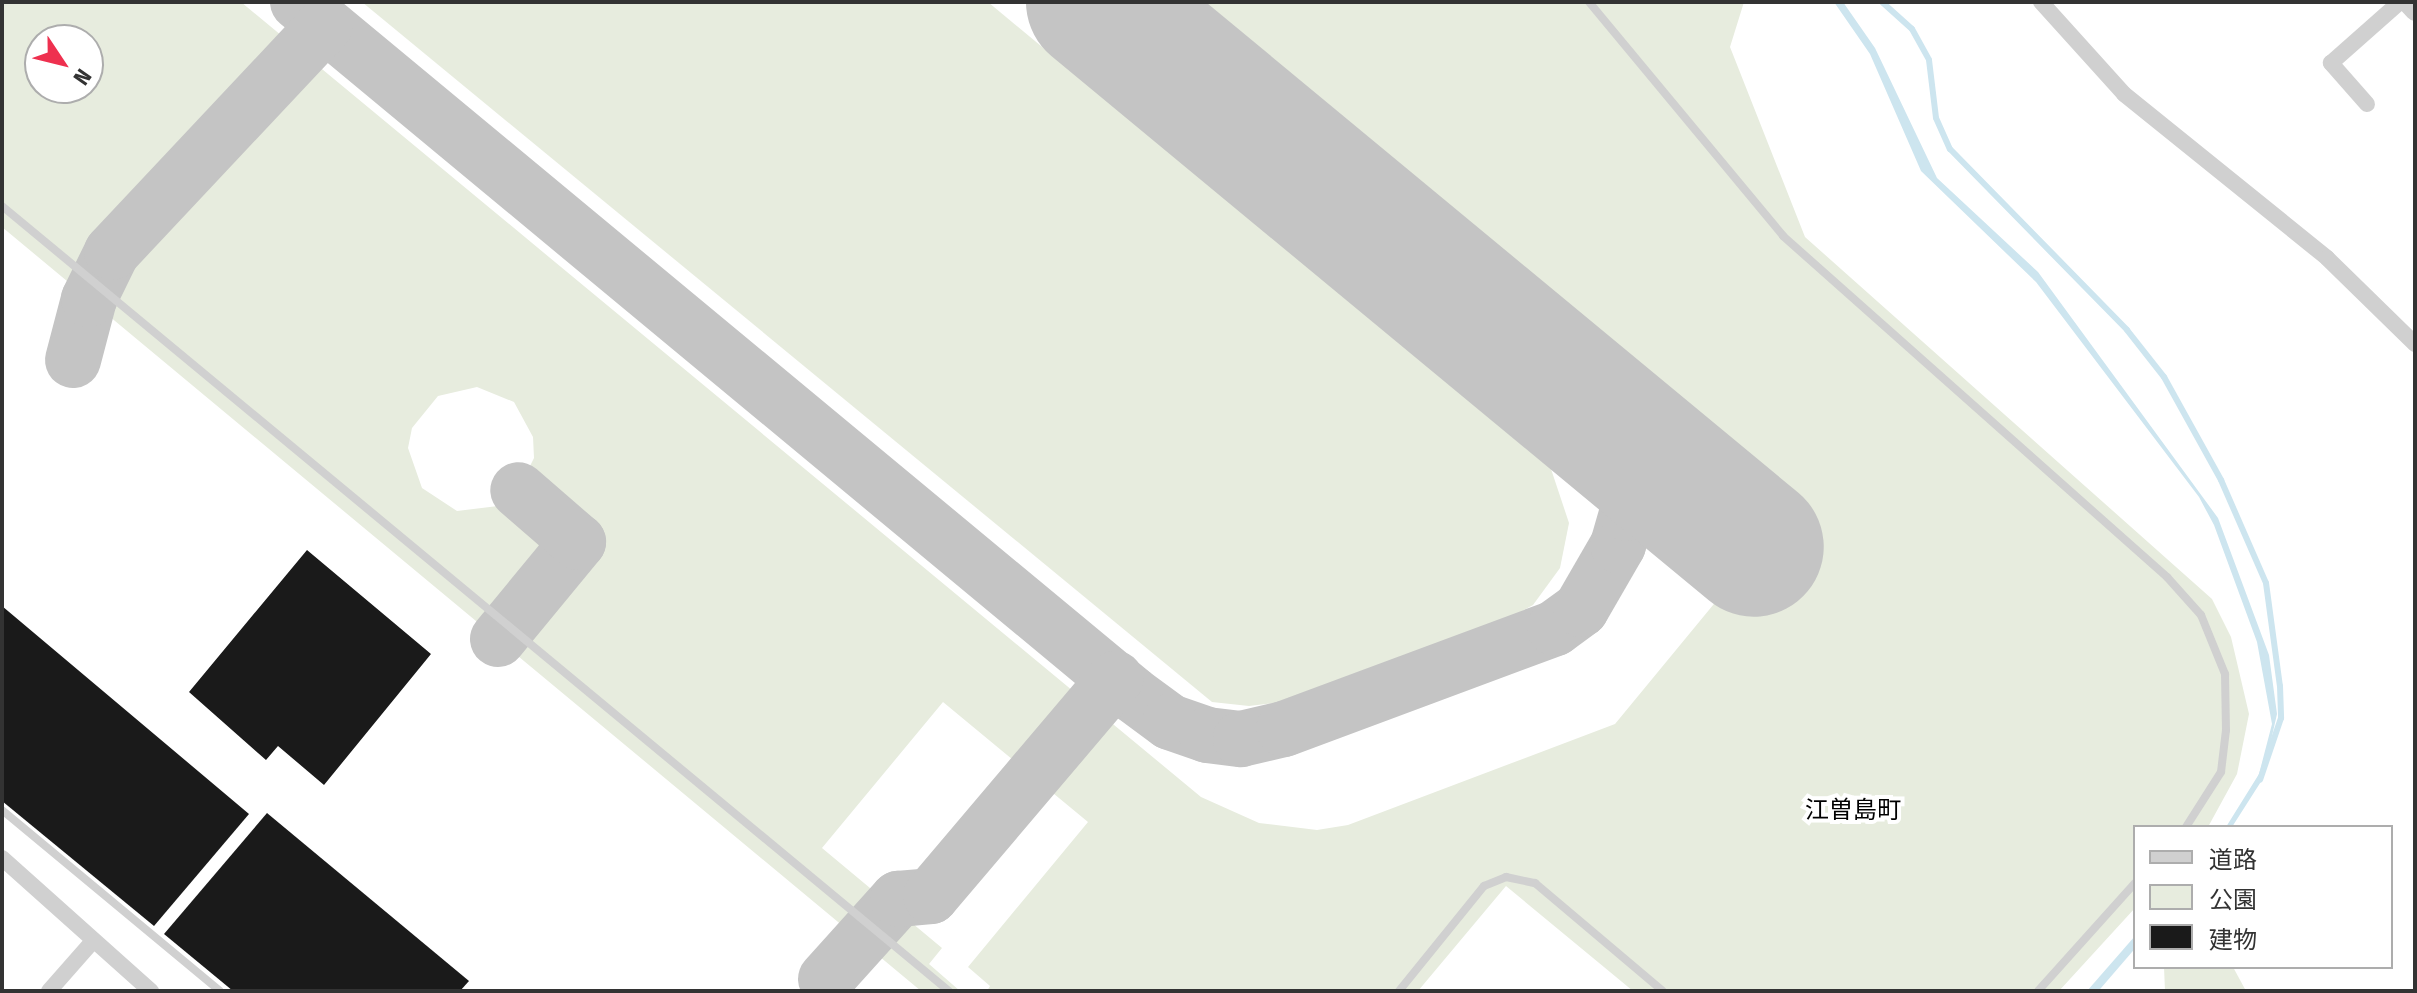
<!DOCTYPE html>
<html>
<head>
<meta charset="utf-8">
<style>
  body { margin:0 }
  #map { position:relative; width:2417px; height:993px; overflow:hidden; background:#fff; font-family:"Fira Sans Condensed","Noto Sans JP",sans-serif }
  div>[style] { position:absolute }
  .green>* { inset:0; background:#e7ecde }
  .water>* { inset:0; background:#cde5ef }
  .stream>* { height:6px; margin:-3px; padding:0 3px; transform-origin:3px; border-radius:3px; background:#cde5ef }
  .taxiway>* { height:56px; margin:-28px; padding:0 28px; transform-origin:28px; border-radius:28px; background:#c4c4c4 }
  .runway>* { height:140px; margin:-70px; padding:0 70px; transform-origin:70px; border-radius:70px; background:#c4c4c4 }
  .building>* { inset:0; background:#1a1a1a }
  .service>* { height:8px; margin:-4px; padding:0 4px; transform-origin:4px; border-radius:4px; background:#d0d0d0 }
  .minor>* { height:16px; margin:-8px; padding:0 8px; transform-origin:8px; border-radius:8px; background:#d0d0d0 }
  .tertiary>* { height:20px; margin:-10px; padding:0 10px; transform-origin:10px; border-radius:10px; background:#d0d0d0 }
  span { translate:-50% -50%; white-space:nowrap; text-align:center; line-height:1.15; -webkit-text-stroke:8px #fff; paint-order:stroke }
  .quarter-label { font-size:24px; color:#000 }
  .frame { position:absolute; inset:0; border:4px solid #333; pointer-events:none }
  .legend { position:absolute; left:2133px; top:825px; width:260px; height:144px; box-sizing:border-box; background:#fff; border:2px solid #adadad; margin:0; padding:10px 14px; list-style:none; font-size:24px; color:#333 }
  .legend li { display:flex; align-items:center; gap:16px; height:40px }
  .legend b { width:40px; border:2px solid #adadad }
  .north { position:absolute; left:24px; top:24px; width:80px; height:80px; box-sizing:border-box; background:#fff; border:2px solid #adadad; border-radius:50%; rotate:125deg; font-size:22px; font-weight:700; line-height:32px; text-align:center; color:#333 }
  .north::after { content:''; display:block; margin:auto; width:28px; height:36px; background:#ee304f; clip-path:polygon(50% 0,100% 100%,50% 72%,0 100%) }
</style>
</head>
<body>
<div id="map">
  <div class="green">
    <i style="clip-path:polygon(evenodd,2px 2px,241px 2px,1201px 797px,1259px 823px,1317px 830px,1348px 825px,1615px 724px,1802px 497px,1205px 2px,1744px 2px,1730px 47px,1805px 237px,2212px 599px,2231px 637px,2249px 714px,2237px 774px,2208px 827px,2135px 827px,2135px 908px,2059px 991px,1633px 991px,1506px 886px,1418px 991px,987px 991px,990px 986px,968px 967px,1088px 822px,943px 702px,822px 848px,942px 948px,929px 964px,960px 991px,921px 991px,2px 227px,2px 2px,40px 40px,88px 40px,88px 88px,40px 88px,40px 40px,2px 2px,477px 387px,514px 402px,533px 437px,534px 458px,518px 490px,498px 506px,457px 511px,422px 488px,408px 448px,412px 428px,438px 396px,477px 387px)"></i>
    <i style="clip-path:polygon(362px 2px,988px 2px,1551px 469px,1569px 523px,1560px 568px,1533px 605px,1508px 619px,1282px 702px,1249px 706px,1212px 702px)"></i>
    <i style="clip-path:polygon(2164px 967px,2233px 967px,2246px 991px,2165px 991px)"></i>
  </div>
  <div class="water">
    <i style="clip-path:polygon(1834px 2px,1843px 2px,1875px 48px,1937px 178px,2038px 272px,2218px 518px,2269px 655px,2277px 714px,2262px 780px,2232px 827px,2226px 827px,2259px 774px,2272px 724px,2257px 642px,2214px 525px,2199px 497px,2036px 282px,1921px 171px,1870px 54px)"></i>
    <i style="clip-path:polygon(2135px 936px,2135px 943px,2093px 991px,2087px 991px)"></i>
  </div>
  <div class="stream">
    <i style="left:1882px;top:2px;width:40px;rotate:42deg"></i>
    <i style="left:1912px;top:29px;width:35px;rotate:61deg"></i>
    <i style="left:1929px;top:60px;width:58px;rotate:83.1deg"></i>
    <i style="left:1936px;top:118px;width:34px;rotate:66deg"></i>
    <i style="left:1950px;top:149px;width:253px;rotate:45.6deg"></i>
    <i style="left:2127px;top:330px;width:60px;rotate:51.8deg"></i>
    <i style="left:2164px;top:377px;width:118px;rotate:61deg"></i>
    <i style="left:2221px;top:480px;width:112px;rotate:66.4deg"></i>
    <i style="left:2266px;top:583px;width:104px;rotate:82.3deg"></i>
    <i style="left:2280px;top:686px;width:32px;rotate:88deg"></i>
    <i style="left:2281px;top:718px;width:65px;rotate:108.7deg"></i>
    <i style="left:2097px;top:988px;width:58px;rotate:-49.2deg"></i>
  </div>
  <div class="taxiway">
    <i style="left:298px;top:2px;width:1084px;rotate:39.68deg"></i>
    <i style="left:1132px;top:694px;width:47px;rotate:36.4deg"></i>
    <i style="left:1170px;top:722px;width:39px;rotate:19deg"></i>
    <i style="left:1207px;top:735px;width:34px;rotate:7deg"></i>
    <i style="left:1241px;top:739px;width:44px;rotate:-13.1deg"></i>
    <i style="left:1284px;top:729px;width:289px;rotate:-20.4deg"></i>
    <i style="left:1555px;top:628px;width:32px;rotate:-36deg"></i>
    <i style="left:1581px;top:609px;width:74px;rotate:-60deg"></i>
    <i style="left:1618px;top:545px;width:33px;rotate:-74deg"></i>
    <i style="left:1627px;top:513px;width:69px;rotate:-87.5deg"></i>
    <i style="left:73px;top:360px;width:63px;rotate:-75.3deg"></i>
    <i style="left:89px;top:299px;width:52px;rotate:-63.9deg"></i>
    <i style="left:112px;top:252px;width:311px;rotate:-46.8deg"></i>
    <i style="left:498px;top:639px;width:126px;rotate:-50.5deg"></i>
    <i style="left:578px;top:542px;width:79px;rotate:-139.1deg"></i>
    <i style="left:826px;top:979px;width:108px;rotate:-48deg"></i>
    <i style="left:898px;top:899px;width:33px;rotate:-5deg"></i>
    <i style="left:931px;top:896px;width:285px;rotate:-49.7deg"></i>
  </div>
  <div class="runway">
    <i style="left:1096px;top:2px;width:854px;rotate:39.63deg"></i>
  </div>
  <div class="building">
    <i style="clip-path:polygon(307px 550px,431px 654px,324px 785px,278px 746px,266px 760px,189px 692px)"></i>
    <i style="clip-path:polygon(2px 606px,249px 814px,154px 926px,2px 801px)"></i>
    <i style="clip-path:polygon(267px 813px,469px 981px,460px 991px,233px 991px,164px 934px)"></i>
  </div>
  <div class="service">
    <i style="left:1589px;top:2px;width:304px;rotate:50.3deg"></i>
    <i style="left:1783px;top:236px;width:514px;rotate:41.61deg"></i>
    <i style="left:2167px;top:577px;width:51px;rotate:48.2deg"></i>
    <i style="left:2201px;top:615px;width:64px;rotate:67.9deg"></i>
    <i style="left:2225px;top:674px;width:56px;rotate:89deg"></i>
    <i style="left:2226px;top:730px;width:42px;rotate:96.8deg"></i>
    <i style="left:2221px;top:772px;width:65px;rotate:122.5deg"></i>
    <i style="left:2px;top:206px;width:1230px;rotate:39.66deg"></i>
    <i style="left:2px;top:810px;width:283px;rotate:39.7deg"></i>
    <i style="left:1399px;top:991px;width:135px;rotate:-51deg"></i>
    <i style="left:1484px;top:886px;width:24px;rotate:-22deg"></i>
    <i style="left:1506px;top:877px;width:30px;rotate:12deg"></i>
    <i style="left:1535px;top:883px;width:167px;rotate:40.2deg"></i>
    <i style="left:2038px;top:991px;width:145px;rotate:-48.1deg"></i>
  </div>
  <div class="minor">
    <i style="left:2041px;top:2px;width:124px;rotate:47.9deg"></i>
    <i style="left:2124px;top:94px;width:261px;rotate:38.9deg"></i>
    <i style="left:2327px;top:258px;width:123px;rotate:44.3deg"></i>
    <i style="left:2367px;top:104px;width:55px;rotate:-131.3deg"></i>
    <i style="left:2331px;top:63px;width:92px;rotate:-41.5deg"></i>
    <i style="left:2px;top:858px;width:200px;rotate:41.8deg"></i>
    <i style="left:49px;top:991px;width:67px;rotate:-48.7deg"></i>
  </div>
  <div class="tertiary">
    <i style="left:2407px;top:2px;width:12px;rotate:48deg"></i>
  </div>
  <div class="quarter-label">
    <span style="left:1853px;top:811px">江曽島町</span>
  </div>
  <div class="frame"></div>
  <ul class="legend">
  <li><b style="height:10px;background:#d0d0d0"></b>道路</li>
  <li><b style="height:22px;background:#e7ecde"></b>公園</li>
  <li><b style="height:22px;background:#1a1a1a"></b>建物</li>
  </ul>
  <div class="north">N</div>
</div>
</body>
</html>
